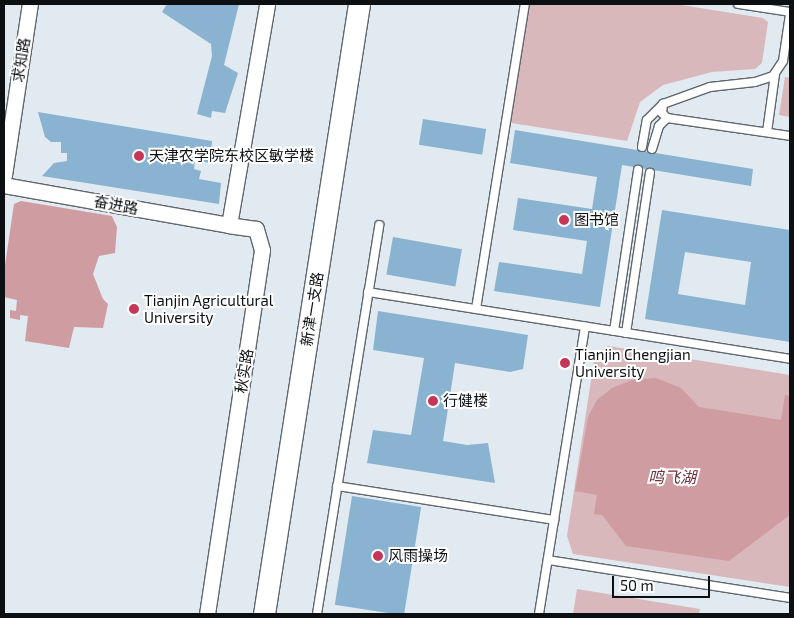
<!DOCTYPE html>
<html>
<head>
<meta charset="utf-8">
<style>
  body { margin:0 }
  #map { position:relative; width:794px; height:618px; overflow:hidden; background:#e1eaf1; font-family:"Exo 2","Noto Sans SC",sans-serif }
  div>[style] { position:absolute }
  .green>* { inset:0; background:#d8b8ba }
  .water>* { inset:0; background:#cf9ca1 }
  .building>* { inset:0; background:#89b3d0; transform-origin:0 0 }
  .roads { filter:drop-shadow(1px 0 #5f676d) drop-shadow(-1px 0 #5f676d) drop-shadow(0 1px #5f676d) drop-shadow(0 -1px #5f676d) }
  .lane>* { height:8px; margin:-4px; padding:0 4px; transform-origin:4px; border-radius:4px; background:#fff }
  .street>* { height:15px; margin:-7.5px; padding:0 7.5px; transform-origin:7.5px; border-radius:7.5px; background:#fff }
  .secondary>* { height:21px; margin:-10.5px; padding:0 10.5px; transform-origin:10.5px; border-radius:10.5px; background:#fff }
  .dots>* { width:14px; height:14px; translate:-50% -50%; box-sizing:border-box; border:2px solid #fff; border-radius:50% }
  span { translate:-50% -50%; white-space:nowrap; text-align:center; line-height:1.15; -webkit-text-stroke:4px #fff; paint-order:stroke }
  .street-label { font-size:15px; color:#0d1013 }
  .poi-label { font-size:15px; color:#0d1013 }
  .left { translate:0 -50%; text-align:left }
  .water-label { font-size:16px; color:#72323c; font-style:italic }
  .frame { position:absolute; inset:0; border:5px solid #0d1013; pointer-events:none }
  .scale { position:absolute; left:612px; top:576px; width:98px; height:22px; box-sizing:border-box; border:2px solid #0d1013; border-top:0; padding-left:6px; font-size:15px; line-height:18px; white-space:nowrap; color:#0d1013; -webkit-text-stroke:4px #fff; paint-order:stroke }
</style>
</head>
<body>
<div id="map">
  <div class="green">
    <i style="clip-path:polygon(529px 4px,675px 4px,763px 18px,768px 22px,762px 63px,755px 69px,712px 72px,663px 85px,640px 102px,627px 141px,511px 123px)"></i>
    <i style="clip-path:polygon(785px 77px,790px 78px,790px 117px,779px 115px)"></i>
    <i style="clip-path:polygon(608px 346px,790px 375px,790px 587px,573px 554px,567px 536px,595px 355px)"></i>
    <i style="clip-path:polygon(577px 589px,700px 609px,699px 614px,573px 614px)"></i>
  </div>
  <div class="water">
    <i style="clip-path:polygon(21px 201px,112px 216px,117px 227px,115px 253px,99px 256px,93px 274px,103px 299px,108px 304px,103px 328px,74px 327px,69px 348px,25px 341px,28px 316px,20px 315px,20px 320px,10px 318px,10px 310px,16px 311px,17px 300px,4px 297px,4px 272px,14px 204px)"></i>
    <i style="clip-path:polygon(656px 378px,681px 388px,699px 407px,781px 420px,785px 395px,790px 396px,790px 515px,729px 561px,626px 546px,602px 515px,594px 514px,597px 495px,575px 491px,588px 417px,597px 400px,612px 388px,632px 380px)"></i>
  </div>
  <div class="building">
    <i style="clip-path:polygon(167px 4px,239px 4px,224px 65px,238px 73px,225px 113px,212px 111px,211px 118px,197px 114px,212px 56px,211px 44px,162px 12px)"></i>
    <i style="clip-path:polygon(38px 112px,212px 141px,210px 163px,195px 160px,194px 169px,201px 171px,199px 179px,221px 183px,219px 204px,42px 176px,54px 163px,67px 161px,67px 153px,61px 153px,61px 142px,51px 142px,45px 137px)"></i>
    <i style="left:423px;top:119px;width:64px;height:26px;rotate:9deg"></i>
    <i style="clip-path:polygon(515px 130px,753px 169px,751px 186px,622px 165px,600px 307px,494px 291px,499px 262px,582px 274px,587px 241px,513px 230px,518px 198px,592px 209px,597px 177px,510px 163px)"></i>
    <i style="clip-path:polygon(evenodd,662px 210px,790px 230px,790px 342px,645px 319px,662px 210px,685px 252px,751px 262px,745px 305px,678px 294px,685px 252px)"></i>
    <i style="left:393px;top:237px;width:70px;height:38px;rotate:10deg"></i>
    <i style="clip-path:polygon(378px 311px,528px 335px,523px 369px,510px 372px,455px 363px,443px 441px,467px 445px,488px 443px,495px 483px,367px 463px,373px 430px,411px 435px,424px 358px,373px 350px)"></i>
    <i style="left:352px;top:496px;width:70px;height:110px;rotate:9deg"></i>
  </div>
  <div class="roads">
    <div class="lane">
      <i style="left:738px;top:4px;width:53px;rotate:8.7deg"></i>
      <i style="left:663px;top:104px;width:9px;rotate:96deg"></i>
      <i style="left:662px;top:113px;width:7px;rotate:45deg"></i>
      <i style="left:667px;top:118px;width:124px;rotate:8.3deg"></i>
      <i style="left:767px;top:132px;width:59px;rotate:-82.1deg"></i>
      <i style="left:642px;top:147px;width:27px;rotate:-80deg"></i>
      <i style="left:647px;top:120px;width:23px;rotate:-45deg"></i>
      <i style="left:663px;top:104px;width:50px;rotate:-19.9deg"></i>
      <i style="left:710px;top:87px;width:45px;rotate:-6.3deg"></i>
      <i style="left:755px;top:82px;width:19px;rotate:-18deg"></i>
      <i style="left:773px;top:76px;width:18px;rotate:-56deg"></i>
      <i style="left:783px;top:61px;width:48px;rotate:-81.5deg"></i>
      <i style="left:652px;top:149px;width:24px;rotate:-73deg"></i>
      <i style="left:659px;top:126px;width:11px;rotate:-45deg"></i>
      <i style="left:368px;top:292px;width:427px;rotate:9deg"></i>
      <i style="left:476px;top:309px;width:309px;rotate:-80.9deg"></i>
      <i style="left:614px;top:331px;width:163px;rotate:-81.5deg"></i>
      <i style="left:626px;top:333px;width:162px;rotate:-81.5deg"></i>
      <i style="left:337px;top:486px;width:220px;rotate:8.9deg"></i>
      <i style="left:548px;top:560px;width:245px;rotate:8.9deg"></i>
      <i style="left:317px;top:614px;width:394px;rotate:-80.9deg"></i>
      <i style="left:539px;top:614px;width:291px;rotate:-80.9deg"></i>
    </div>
    <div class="street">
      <i style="left:4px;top:175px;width:173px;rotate:-81.4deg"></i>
      <i style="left:4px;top:185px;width:229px;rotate:10.1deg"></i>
      <i style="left:207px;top:614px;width:368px;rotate:-81.4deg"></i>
      <i style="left:262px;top:250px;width:22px;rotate:-106deg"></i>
      <i style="left:256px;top:229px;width:27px;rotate:-172deg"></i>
      <i style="left:229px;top:225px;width:224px;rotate:-80.2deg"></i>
    </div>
    <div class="secondary">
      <i style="left:264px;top:614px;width:617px;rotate:-81.15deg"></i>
    </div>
  </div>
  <div class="dots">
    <i style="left:139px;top:156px;background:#c63656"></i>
    <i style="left:564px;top:220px;background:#c63656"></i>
    <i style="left:134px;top:309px;background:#c63656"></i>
    <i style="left:565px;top:363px;background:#c63656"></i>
    <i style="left:433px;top:401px;background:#c63656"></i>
    <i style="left:378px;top:556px;background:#c63656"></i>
  </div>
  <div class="street-label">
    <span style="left:21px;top:60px;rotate:-81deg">求知路</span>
    <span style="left:116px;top:205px;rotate:10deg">奋进路</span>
    <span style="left:312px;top:309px;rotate:-81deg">新津一支路</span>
    <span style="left:244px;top:371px;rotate:-81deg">秋实路</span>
  </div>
  <div class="poi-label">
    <span class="left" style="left:149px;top:156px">天津农学院东校区敏学楼</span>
    <span class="left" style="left:574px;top:220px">图书馆</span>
    <span class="left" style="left:144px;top:309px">Tianjin Agricultural<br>University</span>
    <span class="left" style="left:575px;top:363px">Tianjin Chengjian<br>University</span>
    <span class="left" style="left:443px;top:401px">行健楼</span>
    <span class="left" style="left:388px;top:556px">风雨操场</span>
  </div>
  <div class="water-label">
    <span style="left:672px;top:477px">鸣飞湖</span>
  </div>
  <div class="frame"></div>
  <div class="scale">50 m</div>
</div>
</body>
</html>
